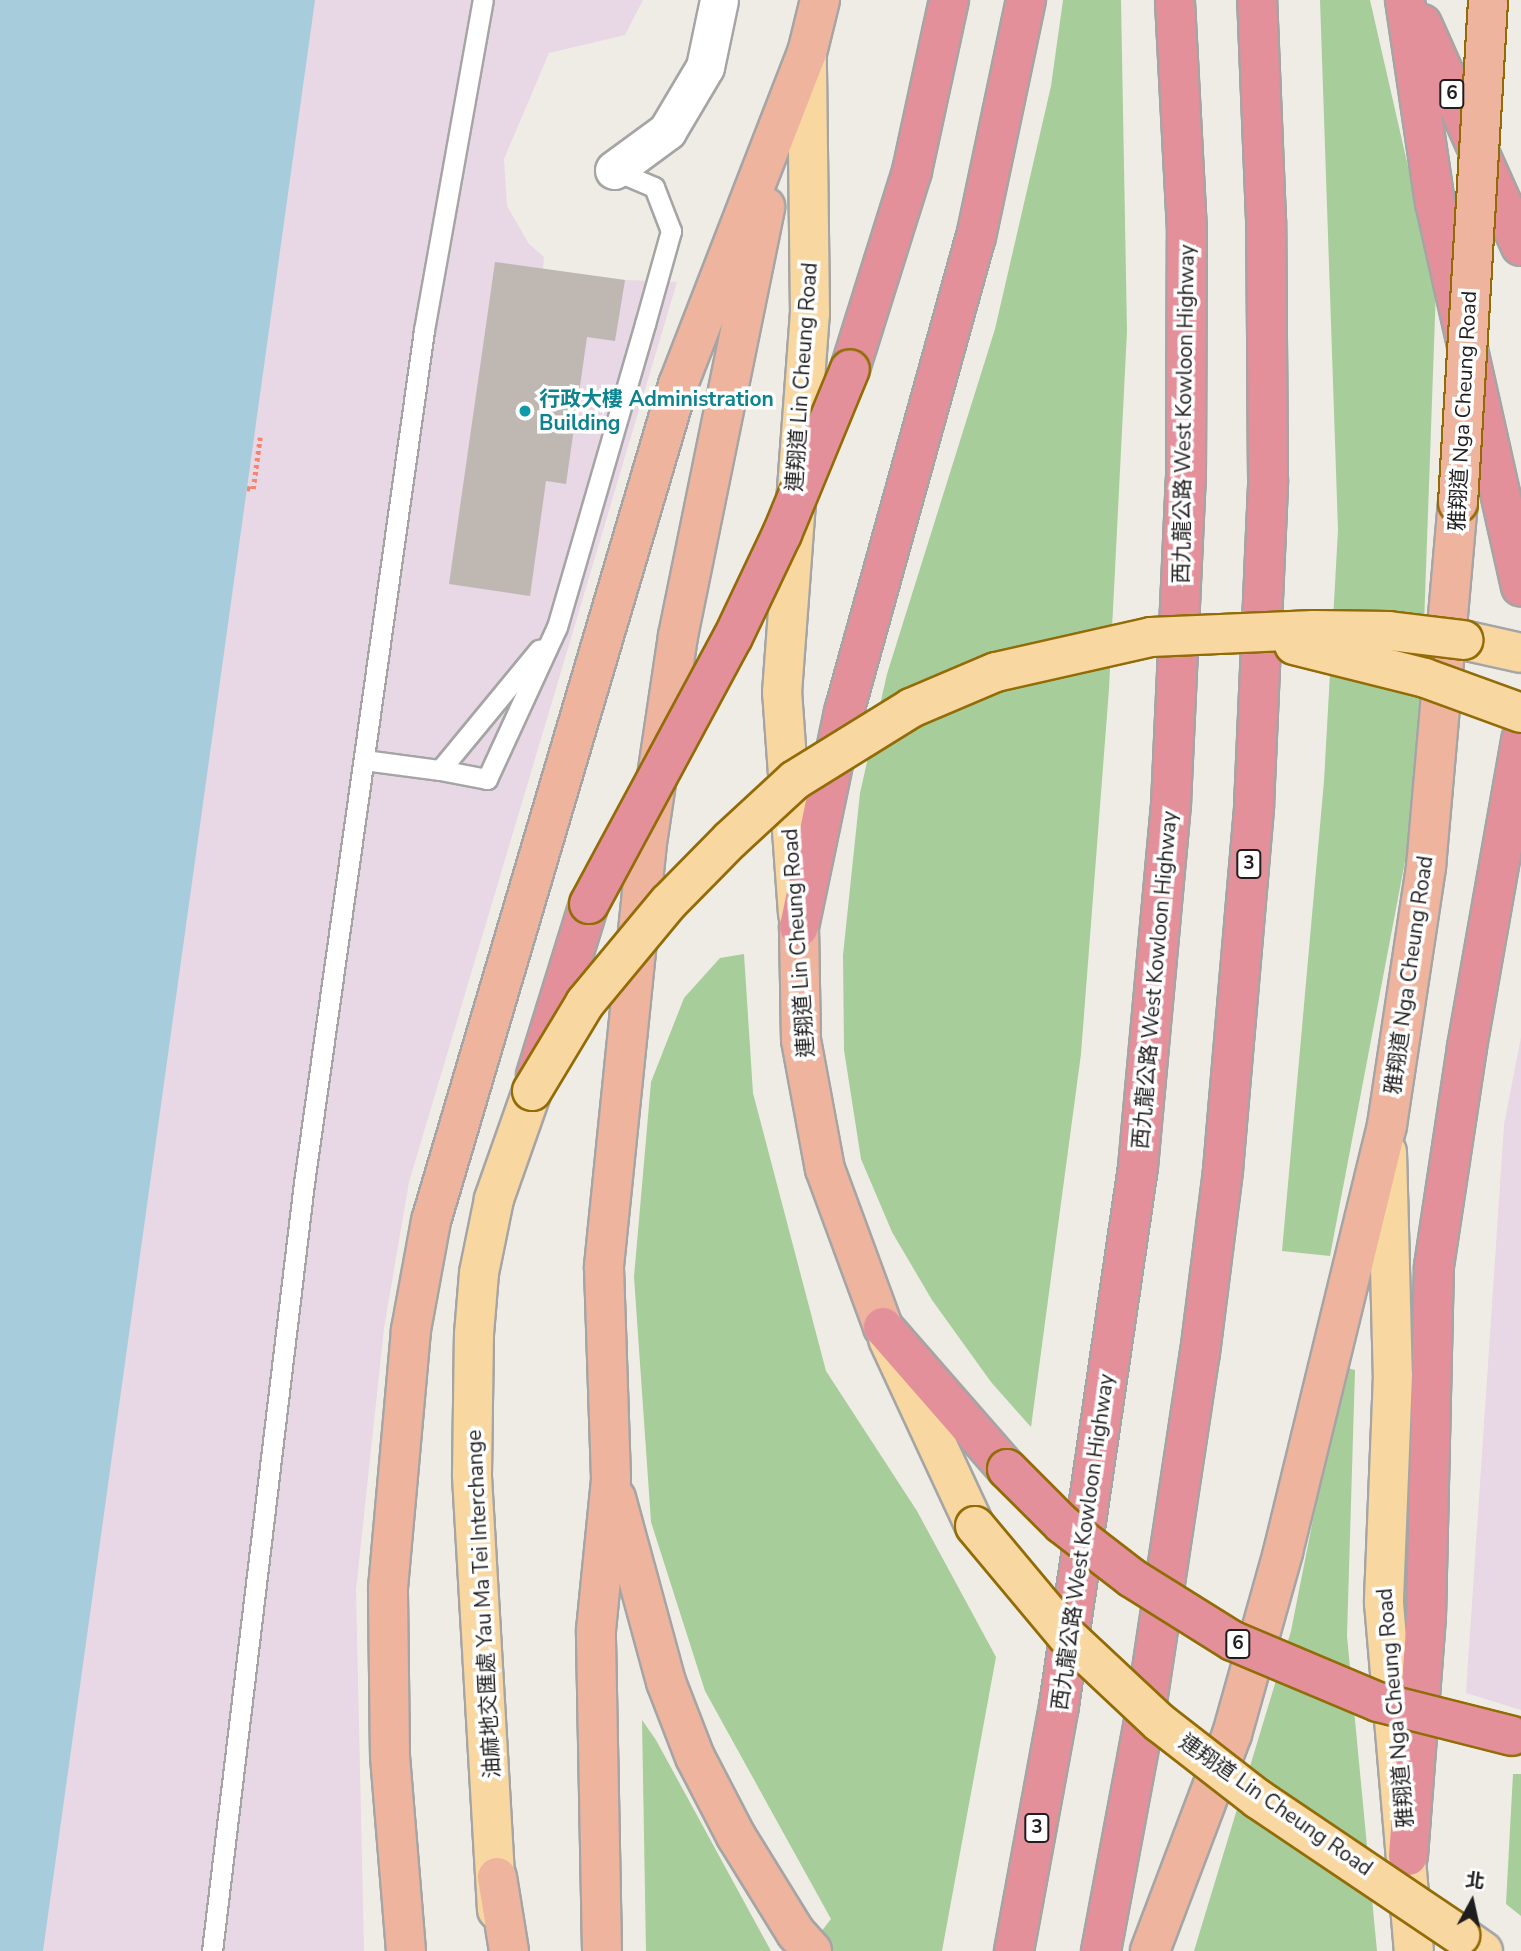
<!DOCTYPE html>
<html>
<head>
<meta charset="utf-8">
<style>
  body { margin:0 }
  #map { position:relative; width:1521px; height:1951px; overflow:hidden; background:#efece5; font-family:"Nunito Sans","Noto Sans TC",sans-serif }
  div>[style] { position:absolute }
  .industrial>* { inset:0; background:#e8d7e4 }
  .forest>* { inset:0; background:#a7cd9b }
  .water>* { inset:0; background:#a7ccdb }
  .building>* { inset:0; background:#bfb8b2 }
  .path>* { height:4.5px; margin-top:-2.25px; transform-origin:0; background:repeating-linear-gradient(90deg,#f48571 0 3.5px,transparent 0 7px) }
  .roads { filter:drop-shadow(2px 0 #a5a5a5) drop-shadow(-2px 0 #a5a5a5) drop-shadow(0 2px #a5a5a5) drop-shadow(0 -2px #a5a5a5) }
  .service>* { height:19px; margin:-9.5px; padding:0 9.5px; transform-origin:9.5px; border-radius:9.5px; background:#fff }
  .minor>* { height:37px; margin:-18.5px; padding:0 18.5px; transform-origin:18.5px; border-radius:18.5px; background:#fff }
  .primary>* { height:38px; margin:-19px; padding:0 19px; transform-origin:19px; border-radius:19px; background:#f8d7a1 }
  .trunk>* { height:38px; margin:-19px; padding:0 19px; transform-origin:19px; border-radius:19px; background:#eeb49e }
  .motorway>* { height:38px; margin:-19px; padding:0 19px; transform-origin:19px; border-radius:19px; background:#e3909b }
  .bridges { filter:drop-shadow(2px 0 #936c06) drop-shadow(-2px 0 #936c06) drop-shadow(0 2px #936c06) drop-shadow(0 -2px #936c06) }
  .primary-bridge>* { height:38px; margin:-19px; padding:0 19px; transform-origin:19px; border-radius:19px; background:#f8d7a1 }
  .trunk-bridge>* { height:38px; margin:-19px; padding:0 19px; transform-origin:19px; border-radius:19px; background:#eeb49e }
  .motorway-bridge>* { height:38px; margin:-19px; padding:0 19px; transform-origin:19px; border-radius:19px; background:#e3909b }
  .dots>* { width:19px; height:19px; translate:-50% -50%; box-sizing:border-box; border:4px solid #fff; border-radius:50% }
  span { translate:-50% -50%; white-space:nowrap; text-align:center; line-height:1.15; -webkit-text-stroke:7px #fff; paint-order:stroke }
  .shield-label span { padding:2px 5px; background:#fff; border:2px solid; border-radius:5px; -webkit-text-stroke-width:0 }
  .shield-label { font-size:19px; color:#1e1e1e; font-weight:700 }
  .street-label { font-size:21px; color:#1e1e1e }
  .culture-label { font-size:21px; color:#0d838f; font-weight:700 }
  .left { translate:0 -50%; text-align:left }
  .north { position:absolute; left:1437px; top:1867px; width:70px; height:70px; -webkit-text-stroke:5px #fff; paint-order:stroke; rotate:8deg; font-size:19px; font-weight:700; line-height:28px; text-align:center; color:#1e1e1e }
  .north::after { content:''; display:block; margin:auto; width:24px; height:32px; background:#1e1e1e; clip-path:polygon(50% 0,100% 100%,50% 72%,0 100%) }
</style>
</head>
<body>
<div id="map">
  <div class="industrial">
    <i style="clip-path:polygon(16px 0,643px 0,625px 35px,549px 53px,504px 159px,507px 206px,529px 244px,544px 257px,543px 269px,625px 280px,677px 282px,409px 1182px,384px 1328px,356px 1590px,364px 1951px,0 1951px,0 98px)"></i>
    <i style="clip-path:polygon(1521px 1037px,1521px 1710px,1466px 1693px,1504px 1125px)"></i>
  </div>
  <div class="forest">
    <i style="clip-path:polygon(1063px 0,1121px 0,1127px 331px,1109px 689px,1081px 1054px,1031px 1427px,991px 1382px,932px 1300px,892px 1232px,861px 1159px,844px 1050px,843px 955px,860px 793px,887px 674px,995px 329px,1051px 86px)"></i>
    <i style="clip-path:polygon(1320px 0,1370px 0,1436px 289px,1418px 793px,1330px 1256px,1282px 1251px,1324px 781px,1338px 530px)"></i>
    <i style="clip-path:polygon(744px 954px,753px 1093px,826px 1371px,917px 1511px,996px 1657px,942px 1951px,806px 1951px,831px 1919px,705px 1691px,651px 1522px,634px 1277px,651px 1082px,684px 998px,720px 958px)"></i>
    <i style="clip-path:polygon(1343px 1367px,1355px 1370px,1347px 1636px,1377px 1951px,1194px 1951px,1291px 1631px)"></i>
    <i style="clip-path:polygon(642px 1720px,656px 1740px,771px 1951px,646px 1951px)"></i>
    <i style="clip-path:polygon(1513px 1774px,1521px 1774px,1521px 1916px,1506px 1904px)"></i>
  </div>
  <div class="water">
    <i style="clip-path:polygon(0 0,315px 0,43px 1951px,0 1951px)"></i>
  </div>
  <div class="building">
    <i style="clip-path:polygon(495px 262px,625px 280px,615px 341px,587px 337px,566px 484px,546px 481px,530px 596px,449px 584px)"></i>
  </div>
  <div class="path">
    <i style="left:247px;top:488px;width:6px;rotate:9deg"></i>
    <i style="left:253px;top:489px;width:52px;rotate:-82.3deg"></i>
  </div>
  <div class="roads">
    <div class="service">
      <i style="left:364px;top:760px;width:77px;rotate:7.5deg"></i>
      <i style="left:440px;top:770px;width:156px;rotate:-50.5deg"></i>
      <i style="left:440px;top:770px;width:48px;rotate:10.8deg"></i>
      <i style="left:487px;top:779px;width:167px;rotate:-65.3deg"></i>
      <i style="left:557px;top:627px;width:316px;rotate:-73.8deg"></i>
      <i style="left:645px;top:324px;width:97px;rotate:-74.4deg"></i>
      <i style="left:671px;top:231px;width:47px;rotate:-111.1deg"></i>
      <i style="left:654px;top:187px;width:43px;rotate:-157deg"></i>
      <i style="left:212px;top:1951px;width:773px;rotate:-83.17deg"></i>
      <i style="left:304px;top:1183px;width:861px;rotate:-81.99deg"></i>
      <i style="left:424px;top:330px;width:335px;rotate:-79.9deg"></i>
    </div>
    <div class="minor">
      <i style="left:614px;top:170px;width:66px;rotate:-36.3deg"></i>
      <i style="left:667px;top:131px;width:74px;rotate:-59.3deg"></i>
      <i style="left:705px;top:67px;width:68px;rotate:-78.2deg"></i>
    </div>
    <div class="primary">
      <i style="left:1463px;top:640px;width:59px;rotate:12.6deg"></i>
      <i style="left:798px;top:914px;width:222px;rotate:-94.1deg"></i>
      <i style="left:782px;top:693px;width:380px;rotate:-85.8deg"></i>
      <i style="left:810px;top:314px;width:261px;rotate:-90.7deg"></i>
      <i style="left:1387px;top:1152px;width:223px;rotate:88.5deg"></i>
      <i style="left:1393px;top:1375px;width:228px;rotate:92.3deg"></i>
      <i style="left:1384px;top:1603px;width:349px;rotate:85.1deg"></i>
      <i style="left:888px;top:1339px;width:206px;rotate:65.1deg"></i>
      <i style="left:497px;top:1910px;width:436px;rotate:-93.3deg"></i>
      <i style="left:472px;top:1475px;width:141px;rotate:-89.2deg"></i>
      <i style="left:474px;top:1334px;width:61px;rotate:-85.3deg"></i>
      <i style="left:479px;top:1273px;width:76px;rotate:-78.5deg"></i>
      <i style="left:494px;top:1199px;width:114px;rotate:-70.6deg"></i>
      <i style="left:1460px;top:1935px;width:28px;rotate:35deg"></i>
    </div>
    <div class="trunk">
      <i style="left:799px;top:927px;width:113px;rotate:89deg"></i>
      <i style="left:801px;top:1040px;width:131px;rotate:79.5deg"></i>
      <i style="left:825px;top:1169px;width:168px;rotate:69.8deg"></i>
      <i style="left:616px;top:1498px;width:191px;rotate:74.8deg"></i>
      <i style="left:666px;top:1682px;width:80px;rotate:68.9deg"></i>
      <i style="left:695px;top:1757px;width:89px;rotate:62.6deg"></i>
      <i style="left:736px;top:1836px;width:114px;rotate:58.3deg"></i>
      <i style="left:796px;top:1933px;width:24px;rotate:48deg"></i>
      <i style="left:497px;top:1877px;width:75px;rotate:80.8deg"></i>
      <i style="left:406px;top:1951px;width:195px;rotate:-94.7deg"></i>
      <i style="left:390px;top:1757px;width:169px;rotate:-90.7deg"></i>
      <i style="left:388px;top:1588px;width:259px;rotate:-84.9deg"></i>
      <i style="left:411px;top:1330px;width:111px;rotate:-79.6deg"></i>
      <i style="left:431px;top:1221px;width:872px;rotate:-73.54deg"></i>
      <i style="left:678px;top:385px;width:356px;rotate:-68.8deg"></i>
      <i style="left:807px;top:53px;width:55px;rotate:-76.2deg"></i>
      <i style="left:602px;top:1951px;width:321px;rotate:-91.1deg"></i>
      <i style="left:596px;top:1630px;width:152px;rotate:-84.3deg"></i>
      <i style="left:611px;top:1479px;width:213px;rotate:-91.9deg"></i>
      <i style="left:604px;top:1266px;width:418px;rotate:-84.2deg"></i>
      <i style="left:646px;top:850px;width:216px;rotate:-81.5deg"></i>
      <i style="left:678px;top:636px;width:438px;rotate:-78.5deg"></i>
      <i style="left:1150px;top:1951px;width:232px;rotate:-69.3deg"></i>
      <i style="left:1232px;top:1734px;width:189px;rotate:-74.3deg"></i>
      <i style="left:1283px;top:1552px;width:439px;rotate:-76.3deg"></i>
      <i style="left:1387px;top:1125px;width:261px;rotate:-81.4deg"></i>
      <i style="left:1426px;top:867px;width:365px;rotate:-85deg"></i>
    </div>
    <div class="motorway">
      <i style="left:1405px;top:0;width:204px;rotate:81.6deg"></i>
      <i style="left:1435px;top:202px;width:394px;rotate:77.4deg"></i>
      <i style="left:1422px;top:24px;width:243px;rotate:66deg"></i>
      <i style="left:850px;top:369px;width:207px;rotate:-72.6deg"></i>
      <i style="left:912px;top:171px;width:175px;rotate:-77.8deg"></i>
      <i style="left:799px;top:927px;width:220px;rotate:-78.2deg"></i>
      <i style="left:844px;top:712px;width:493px;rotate:-74.5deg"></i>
      <i style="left:976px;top:237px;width:242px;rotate:-78.1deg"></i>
      <i style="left:536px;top:1075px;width:179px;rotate:-72.8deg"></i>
      <i style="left:883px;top:1327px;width:189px;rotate:48.9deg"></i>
      <i style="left:1408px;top:1856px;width:240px;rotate:-85.7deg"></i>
      <i style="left:1426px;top:1617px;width:351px;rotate:-88.7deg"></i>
      <i style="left:1434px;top:1266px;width:221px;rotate:-81.4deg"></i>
      <i style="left:1467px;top:1047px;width:312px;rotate:-80deg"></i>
      <i style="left:1014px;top:1951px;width:249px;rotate:-79.6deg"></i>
      <i style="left:1059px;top:1706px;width:545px;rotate:-81.66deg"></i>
      <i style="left:1138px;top:1167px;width:364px;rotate:-84.8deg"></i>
      <i style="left:1171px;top:804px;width:325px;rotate:-87.4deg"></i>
      <i style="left:1186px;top:479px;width:248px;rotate:-89.8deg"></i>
      <i style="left:1187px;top:231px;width:231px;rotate:-93deg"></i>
      <i style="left:1101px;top:1951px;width:233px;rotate:-79.4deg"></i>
      <i style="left:1144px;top:1722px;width:373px;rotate:-81.4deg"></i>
      <i style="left:1200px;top:1353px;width:184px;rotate:-82.8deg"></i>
      <i style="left:1223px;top:1170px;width:365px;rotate:-85.1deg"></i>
      <i style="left:1254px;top:806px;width:326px;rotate:-87.5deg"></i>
      <i style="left:1268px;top:480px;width:260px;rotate:-90.4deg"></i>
      <i style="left:1266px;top:220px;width:220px;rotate:-92.3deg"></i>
    </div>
  </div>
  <div class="bridges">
    <div class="primary-bridge">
      <i style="left:1294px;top:645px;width:135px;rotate:14.1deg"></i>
      <i style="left:1425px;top:678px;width:102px;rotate:20deg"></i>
      <i style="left:532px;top:1091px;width:103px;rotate:-58.9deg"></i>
      <i style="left:585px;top:1003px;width:131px;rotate:-50.3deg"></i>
      <i style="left:669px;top:902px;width:87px;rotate:-45.5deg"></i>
      <i style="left:730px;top:840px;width:88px;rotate:-42.7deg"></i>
      <i style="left:795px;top:780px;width:137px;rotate:-31.8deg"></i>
      <i style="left:911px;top:708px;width:92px;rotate:-23deg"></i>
      <i style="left:996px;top:672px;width:159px;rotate:-12.7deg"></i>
      <i style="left:1151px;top:637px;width:163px;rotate:-2.5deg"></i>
      <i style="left:1314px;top:630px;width:75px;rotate:0.8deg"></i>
      <i style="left:1389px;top:631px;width:75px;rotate:6.9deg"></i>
      <i style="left:975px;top:1526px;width:143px;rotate:50.1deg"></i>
      <i style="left:1067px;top:1636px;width:127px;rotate:43.1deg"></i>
      <i style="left:1160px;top:1723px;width:124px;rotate:37.8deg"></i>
      <i style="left:1258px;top:1799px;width:244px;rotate:34deg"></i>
    </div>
    <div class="trunk-bridge">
      <i style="left:1458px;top:503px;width:503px;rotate:-86.58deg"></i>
    </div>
    <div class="motorway-bridge">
      <i style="left:589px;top:904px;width:303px;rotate:-61.7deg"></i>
      <i style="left:733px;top:637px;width:114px;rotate:-64.6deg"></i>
      <i style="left:782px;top:534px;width:178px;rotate:-67.6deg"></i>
      <i style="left:1007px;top:1469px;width:78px;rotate:45deg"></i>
      <i style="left:1062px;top:1524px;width:88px;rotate:37.6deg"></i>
      <i style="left:1132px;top:1578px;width:119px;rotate:32deg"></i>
      <i style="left:1233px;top:1641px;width:157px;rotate:22.8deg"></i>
      <i style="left:1378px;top:1702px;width:138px;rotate:14.2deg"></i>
    </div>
  </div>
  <div class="dots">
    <i style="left:525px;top:411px;background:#0f9aa8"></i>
  </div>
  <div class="shield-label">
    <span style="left:1452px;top:94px">6</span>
    <span style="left:1249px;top:864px">3</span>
    <span style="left:1238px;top:1644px">6</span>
    <span style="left:1037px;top:1828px">3</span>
  </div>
  <div class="street-label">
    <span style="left:802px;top:377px;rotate:-86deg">連翔道 Lin Cheung Road</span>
    <span style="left:1463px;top:411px;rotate:-87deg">雅翔道 Nga Cheung Road</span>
    <span style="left:1184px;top:414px;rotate:-89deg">西九龍公路 West Kowloon Highway</span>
    <span style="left:798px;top:943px;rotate:-94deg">連翔道 Lin Cheung Road</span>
    <span style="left:1409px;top:975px;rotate:-82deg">雅翔道 Nga Cheung Road</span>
    <span style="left:1155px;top:980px;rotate:-85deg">西九龍公路 West Kowloon Highway</span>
    <span style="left:1083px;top:1542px;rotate:-82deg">西九龍公路 West Kowloon Highway</span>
    <span style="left:483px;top:1604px;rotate:-93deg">油麻地交匯處 Yau Ma Tei Interchange</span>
    <span style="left:1395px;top:1708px;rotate:-95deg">雅翔道 Nga Cheung Road</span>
    <span style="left:1276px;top:1805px;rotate:35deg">連翔道 Lin Cheung Road</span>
  </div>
  <div class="culture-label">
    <span class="left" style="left:539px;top:411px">行政大樓 Administration<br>Building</span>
  </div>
  <div class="north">北</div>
</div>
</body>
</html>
